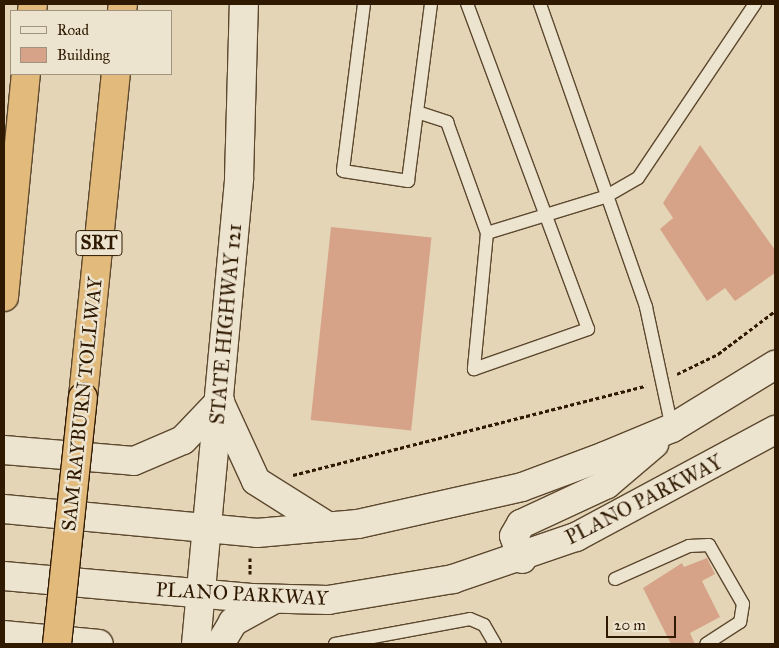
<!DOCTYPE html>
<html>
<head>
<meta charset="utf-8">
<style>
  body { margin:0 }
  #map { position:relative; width:779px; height:648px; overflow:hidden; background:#e4d5b7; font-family:"IM FELL Great Primer",serif }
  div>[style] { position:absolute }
  .building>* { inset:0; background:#d6a389; transform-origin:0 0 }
  .path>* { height:3px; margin-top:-1.5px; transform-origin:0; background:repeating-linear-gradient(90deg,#2f1901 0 4px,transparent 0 6.5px) }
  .roads { filter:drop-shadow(1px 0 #5c482e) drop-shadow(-1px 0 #5c482e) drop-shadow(0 1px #5c482e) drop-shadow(0 -1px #5c482e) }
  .service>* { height:12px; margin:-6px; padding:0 6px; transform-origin:6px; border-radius:6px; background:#ede4d0 }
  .secondary>* { height:28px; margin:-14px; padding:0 14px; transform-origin:14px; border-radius:14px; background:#ede4d0 }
  .motorway>* { height:28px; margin:-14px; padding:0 14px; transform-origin:14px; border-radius:14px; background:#e2ba7c }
  .bridges { filter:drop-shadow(1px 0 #2f1901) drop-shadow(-1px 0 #2f1901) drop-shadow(0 1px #2f1901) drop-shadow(0 -1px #2f1901) }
  .motorway-bridge>* { height:28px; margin:-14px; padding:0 14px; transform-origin:14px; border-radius:14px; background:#e2ba7c }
  span { translate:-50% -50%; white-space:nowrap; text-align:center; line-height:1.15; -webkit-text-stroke:5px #ede4d0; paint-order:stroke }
  .shield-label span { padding:1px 4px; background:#ede4d0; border:1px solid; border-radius:4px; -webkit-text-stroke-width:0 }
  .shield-label { font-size:19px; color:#2f1901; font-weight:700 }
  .street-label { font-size:20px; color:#2f1901 }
  .frame { position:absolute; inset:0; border:5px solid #2f1901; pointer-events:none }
  .legend { position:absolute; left:10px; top:10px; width:162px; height:65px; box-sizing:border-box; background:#ede4d0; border:1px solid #a1937d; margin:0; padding:6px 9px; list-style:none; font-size:15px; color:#2f1901 }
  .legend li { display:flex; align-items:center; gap:10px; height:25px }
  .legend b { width:25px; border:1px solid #a1937d }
  .scale { position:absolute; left:606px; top:616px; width:70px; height:22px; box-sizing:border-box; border:2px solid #2f1901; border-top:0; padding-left:6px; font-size:15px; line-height:18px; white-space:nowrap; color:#2f1901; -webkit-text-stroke:4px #ede4d0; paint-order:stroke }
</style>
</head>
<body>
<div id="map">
  <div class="building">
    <i style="clip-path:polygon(700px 145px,775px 250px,775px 273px,735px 301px,725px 288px,707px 301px,660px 229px,673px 218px,663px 203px)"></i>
    <i style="left:331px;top:227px;width:101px;height:194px;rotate:6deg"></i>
    <i style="clip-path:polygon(707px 558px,715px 574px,702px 581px,720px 617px,690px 633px,695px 644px,671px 644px,643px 588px,682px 563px,684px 567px)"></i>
  </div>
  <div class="path">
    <i style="left:677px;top:374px;width:46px;rotate:-26deg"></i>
    <i style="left:718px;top:354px;width:71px;rotate:-37deg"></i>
    <i style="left:293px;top:475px;width:364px;rotate:-14.2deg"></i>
    <i style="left:250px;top:558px;width:16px;rotate:90deg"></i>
  </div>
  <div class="roads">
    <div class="service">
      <i style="left:364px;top:4px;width:168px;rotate:97.2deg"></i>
      <i style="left:343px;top:171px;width:66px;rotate:8.7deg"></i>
      <i style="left:408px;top:181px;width:178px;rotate:-82.6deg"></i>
      <i style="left:540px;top:4px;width:321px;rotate:70.7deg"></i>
      <i style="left:646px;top:307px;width:124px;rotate:77.9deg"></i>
      <i style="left:417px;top:112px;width:32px;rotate:18deg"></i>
      <i style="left:447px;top:122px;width:118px;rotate:70.2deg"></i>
      <i style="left:487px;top:233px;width:137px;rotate:95.5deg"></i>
      <i style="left:474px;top:369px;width:121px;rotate:-19.3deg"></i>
      <i style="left:588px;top:329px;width:347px;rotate:-110.4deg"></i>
      <i style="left:487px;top:233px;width:123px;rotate:-17deg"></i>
      <i style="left:605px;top:197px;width:38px;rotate:-30deg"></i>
      <i style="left:638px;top:178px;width:210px;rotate:-56.1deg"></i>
      <i style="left:615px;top:579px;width:81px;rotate:-24deg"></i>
      <i style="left:689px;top:546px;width:20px;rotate:-3deg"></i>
      <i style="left:709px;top:545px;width:68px;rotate:60deg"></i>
      <i style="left:743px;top:604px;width:18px;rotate:99deg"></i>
      <i style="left:740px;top:622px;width:40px;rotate:147.1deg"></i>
      <i style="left:335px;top:644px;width:137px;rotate:-10.5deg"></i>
      <i style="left:470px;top:619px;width:15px;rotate:23deg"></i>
      <i style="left:484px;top:625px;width:22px;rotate:60deg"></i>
    </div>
    <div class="secondary">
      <i style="left:222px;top:407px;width:81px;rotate:65.3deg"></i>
      <i style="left:256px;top:481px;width:86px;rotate:32.2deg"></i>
      <i style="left:4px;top:450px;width:130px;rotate:4.8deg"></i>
      <i style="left:134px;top:461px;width:53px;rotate:-23.2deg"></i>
      <i style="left:183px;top:440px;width:54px;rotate:-46.5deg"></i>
      <i style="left:4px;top:509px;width:254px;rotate:5.4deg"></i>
      <i style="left:257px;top:533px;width:101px;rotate:-5.1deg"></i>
      <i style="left:358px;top:524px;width:168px;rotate:-12.7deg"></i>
      <i style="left:522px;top:487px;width:89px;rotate:-20.5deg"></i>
      <i style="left:605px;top:456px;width:73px;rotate:-22.7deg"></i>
      <i style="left:672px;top:428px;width:121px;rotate:-31.5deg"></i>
      <i style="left:522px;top:559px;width:24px;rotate:-109deg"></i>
      <i style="left:514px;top:536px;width:14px;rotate:-60deg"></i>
      <i style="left:521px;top:524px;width:95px;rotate:-24.9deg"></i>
      <i style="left:607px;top:484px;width:62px;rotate:-40.4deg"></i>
      <i style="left:4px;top:576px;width:248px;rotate:5.1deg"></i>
      <i style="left:251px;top:598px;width:77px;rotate:1.5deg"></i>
      <i style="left:328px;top:600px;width:127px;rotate:-9.5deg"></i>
      <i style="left:453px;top:579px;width:130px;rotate:-18.9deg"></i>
      <i style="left:576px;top:537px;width:226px;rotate:-28.3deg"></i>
      <i style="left:4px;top:635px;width:95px;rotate:5.4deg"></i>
      <i style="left:196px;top:644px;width:468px;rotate:-84.7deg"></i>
      <i style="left:239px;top:178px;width:174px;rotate:-88.4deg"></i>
      <i style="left:220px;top:644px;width:26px;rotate:-59deg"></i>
      <i style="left:233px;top:622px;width:46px;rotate:-28.8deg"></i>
    </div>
    <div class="motorway">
      <i style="left:32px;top:11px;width:7px;rotate:-82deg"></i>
      <i style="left:122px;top:11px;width:7px;rotate:-82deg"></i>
      <i style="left:4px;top:297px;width:224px;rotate:-84.4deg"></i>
      <i style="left:83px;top:397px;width:325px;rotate:-84.2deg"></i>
    </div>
  </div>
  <div class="bridges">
    <div class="motorway-bridge">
      <i style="left:57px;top:644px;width:248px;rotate:-84deg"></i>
    </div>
  </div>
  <div class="shield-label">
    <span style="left:99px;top:243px">SRT</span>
  </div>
  <div class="street-label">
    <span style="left:226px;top:324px;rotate:-85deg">STATE HIGHWAY 121</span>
    <span style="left:82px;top:404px;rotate:-84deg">SAM RAYBURN TOLLWAY</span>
    <span style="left:644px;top:500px;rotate:-27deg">PLANO PARKWAY</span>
    <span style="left:242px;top:594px;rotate:3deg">PLANO PARKWAY</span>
  </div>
  <div class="frame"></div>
  <ul class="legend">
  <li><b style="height:6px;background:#ede4d0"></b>Road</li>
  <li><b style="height:14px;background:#d6a389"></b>Building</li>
  </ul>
  <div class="scale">20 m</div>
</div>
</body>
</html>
